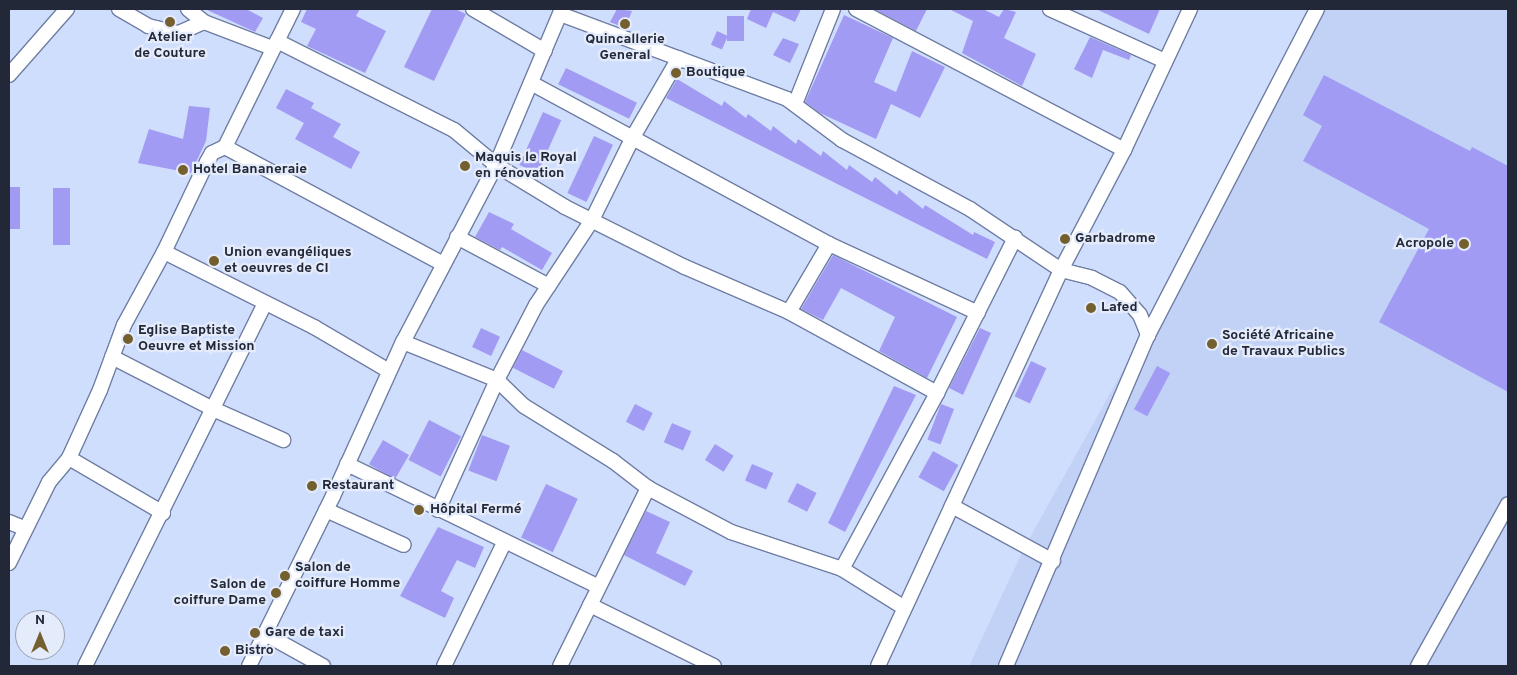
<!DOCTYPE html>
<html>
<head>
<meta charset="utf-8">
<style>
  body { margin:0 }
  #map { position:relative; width:1517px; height:675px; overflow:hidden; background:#d0defe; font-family:Overpass,sans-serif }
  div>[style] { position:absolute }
  .built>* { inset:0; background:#c2d2f7 }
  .building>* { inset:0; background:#a29bf3; transform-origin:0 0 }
  .roads { filter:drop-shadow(1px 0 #6f7ea3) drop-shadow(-1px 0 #6f7ea3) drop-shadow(0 1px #6f7ea3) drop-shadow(0 -1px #6f7ea3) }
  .minor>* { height:14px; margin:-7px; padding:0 7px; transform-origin:7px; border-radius:7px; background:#fff }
  .dots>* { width:14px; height:14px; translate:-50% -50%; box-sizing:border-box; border:2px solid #e4ebfb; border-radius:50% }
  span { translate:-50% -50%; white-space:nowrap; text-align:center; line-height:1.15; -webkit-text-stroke:4.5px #e4ebfb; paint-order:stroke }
  .poi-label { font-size:14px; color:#222837; font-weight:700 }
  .left { translate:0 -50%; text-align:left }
  .right { translate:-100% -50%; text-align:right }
  .frame { position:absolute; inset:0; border:10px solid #222837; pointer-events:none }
  .north { position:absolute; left:15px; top:610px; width:50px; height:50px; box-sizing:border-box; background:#e4ebfb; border:1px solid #969dad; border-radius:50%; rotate:0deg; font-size:14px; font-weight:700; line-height:20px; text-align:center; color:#222837 }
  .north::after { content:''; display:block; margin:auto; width:18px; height:22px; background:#745f2e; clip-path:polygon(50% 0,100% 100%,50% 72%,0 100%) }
</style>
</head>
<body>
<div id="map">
  <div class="built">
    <i style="clip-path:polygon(1324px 9px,1508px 9px,1508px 666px,969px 666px,1024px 548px)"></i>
  </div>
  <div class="building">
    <i style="clip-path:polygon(205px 9px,246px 9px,263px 18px,255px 32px)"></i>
    <i style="clip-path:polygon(307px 9px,360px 9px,356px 16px,386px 31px,365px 73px,307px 46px,316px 29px,301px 22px)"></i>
    <i style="clip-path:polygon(432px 9px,455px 9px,466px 14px,434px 81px,404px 67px)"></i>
    <i style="clip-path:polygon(617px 9px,632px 11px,625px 28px,610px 22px)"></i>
    <i style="clip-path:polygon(751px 9px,801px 9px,795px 22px,773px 12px,766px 28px,747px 19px)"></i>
    <i style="clip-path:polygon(874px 9px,927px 9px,916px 31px)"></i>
    <i style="clip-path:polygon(949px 9px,983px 9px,999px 17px,1004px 9px,1016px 12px,1004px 38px,1036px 54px,1022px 86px,962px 53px,973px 21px)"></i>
    <i style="clip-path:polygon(1096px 9px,1160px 9px,1149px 34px)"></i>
    <i style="clip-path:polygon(844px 15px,893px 38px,874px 82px,896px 92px,912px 51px,945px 67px,920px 118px,891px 104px,876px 139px,820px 113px,805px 102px)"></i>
    <i style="left:727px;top:16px;width:17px;height:25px"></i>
    <i style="left:717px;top:31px;width:12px;height:15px;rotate:24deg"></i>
    <i style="clip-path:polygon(1090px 37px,1131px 55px,1129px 60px,1103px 50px,1092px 78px,1074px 69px)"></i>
    <i style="clip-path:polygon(783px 38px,799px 44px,790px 63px,773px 55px)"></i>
    <i style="left:566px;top:68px;width:79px;height:18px;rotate:26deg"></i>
    <i style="clip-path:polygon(1324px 75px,1470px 151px,1472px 147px,1508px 166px,1508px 392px,1379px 322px,1429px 229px,1303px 161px,1322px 126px,1303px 115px)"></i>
    <i style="clip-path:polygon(677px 79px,722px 106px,724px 101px,746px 118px,748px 114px,771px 131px,773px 126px,796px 144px,798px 139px,821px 156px,823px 151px,847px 170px,849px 165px,872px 182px,875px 177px,897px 195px,899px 190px,923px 209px,925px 205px,973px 235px,974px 232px,995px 242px,987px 259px,666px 98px)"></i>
    <i style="clip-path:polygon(286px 89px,314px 103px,311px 108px,341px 124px,333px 137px,360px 152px,351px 169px,295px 139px,304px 123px,276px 108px)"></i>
    <i style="clip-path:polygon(189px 106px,210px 108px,206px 141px,191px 173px,138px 163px,149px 129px,183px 139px)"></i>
    <i style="left:543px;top:112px;width:20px;height:58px;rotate:24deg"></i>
    <i style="left:594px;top:136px;width:21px;height:63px;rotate:25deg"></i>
    <i style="left:20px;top:187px;width:42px;height:11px;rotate:90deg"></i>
    <i style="left:53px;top:188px;width:17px;height:57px"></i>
    <i style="clip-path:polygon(489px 212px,514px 224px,511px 229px,552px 253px,542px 270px,502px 247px,500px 250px,475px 237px)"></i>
    <i style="clip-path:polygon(833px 255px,957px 317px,927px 378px,879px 351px,895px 317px,841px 288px,823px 320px,801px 309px)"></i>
    <i style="left:481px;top:328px;width:21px;height:21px;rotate:25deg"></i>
    <i style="clip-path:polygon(980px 328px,991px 333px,963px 395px,949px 388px)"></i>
    <i style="left:522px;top:350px;width:46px;height:20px;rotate:27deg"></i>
    <i style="left:1031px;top:361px;width:17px;height:39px;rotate:25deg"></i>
    <i style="left:1157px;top:366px;width:15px;height:49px;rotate:28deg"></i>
    <i style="clip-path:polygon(894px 386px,916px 395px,845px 532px,828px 523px)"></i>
    <i style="left:635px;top:404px;width:20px;height:20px;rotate:27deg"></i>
    <i style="left:941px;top:404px;width:14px;height:38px;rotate:21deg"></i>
    <i style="left:429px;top:420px;width:36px;height:45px;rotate:27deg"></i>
    <i style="left:672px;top:423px;width:21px;height:21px;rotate:23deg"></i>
    <i style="left:482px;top:435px;width:30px;height:38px;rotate:21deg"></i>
    <i style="left:383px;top:440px;width:30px;height:28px;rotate:30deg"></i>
    <i style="left:715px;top:444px;width:22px;height:19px;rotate:32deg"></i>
    <i style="left:933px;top:451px;width:29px;height:30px;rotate:29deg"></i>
    <i style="left:752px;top:464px;width:23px;height:18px;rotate:23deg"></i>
    <i style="left:797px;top:483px;width:22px;height:21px;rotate:27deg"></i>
    <i style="left:546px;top:484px;width:35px;height:59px;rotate:25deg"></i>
    <i style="clip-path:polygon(646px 511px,670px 522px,656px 553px,693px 571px,685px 586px,624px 555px)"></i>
    <i style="clip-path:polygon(438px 527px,484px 547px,475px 568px,457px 560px,441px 591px,454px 598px,445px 618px,400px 596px)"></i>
  </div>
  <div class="roads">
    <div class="minor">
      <i style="left:119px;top:9px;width:34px;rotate:30deg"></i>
      <i style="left:148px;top:26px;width:32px;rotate:13deg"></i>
      <i style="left:179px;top:33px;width:27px;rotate:-24deg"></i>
      <i style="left:188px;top:9px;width:21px;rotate:39deg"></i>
      <i style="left:204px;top:22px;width:73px;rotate:20.9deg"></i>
      <i style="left:473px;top:9px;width:83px;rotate:30.3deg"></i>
      <i style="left:856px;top:9px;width:303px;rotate:27.7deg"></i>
      <i style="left:1050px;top:9px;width:126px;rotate:24.3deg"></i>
      <i style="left:560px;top:14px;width:242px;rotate:20.5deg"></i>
      <i style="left:787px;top:99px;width:69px;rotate:36.7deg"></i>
      <i style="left:842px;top:140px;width:145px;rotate:28.3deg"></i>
      <i style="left:970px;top:209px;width:110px;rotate:33.8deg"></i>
      <i style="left:1061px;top:270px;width:32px;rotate:14deg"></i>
      <i style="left:1092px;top:278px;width:31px;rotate:27deg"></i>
      <i style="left:1120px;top:292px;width:30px;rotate:49deg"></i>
      <i style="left:1140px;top:315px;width:22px;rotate:68deg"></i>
      <i style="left:277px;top:41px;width:198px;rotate:26.7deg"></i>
      <i style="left:454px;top:130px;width:55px;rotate:39.8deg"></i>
      <i style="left:496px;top:165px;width:81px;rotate:31.3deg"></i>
      <i style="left:565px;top:207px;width:134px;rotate:26.6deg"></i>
      <i style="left:685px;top:267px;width:113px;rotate:23.4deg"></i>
      <i style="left:789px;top:312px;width:169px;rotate:28.7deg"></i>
      <i style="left:9px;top:75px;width:88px;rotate:-48.7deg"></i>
      <i style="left:531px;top:83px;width:339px;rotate:28.4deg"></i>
      <i style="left:829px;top:244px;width:164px;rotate:24.8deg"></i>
      <i style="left:795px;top:104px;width:102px;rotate:-68.2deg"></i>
      <i style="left:225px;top:147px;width:247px;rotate:28.2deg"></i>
      <i style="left:457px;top:237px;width:104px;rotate:28deg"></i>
      <i style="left:164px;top:252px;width:168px;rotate:26.6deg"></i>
      <i style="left:314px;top:327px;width:87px;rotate:30.4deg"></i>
      <i style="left:789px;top:312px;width:79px;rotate:-59.5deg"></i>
      <i style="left:403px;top:342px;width:101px;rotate:22deg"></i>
      <i style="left:497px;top:380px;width:37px;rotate:44deg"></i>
      <i style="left:524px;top:406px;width:105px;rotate:31.7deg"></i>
      <i style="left:613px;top:461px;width:44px;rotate:37.6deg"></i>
      <i style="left:648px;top:488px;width:94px;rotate:27.9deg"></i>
      <i style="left:731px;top:532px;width:117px;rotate:18.4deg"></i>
      <i style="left:842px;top:569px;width:72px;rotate:31.9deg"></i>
      <i style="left:112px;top:357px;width:114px;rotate:27.2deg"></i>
      <i style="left:213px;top:409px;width:77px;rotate:23.9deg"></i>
      <i style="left:69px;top:458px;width:75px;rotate:-65.5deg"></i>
      <i style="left:100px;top:390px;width:69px;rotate:-69.7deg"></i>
      <i style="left:124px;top:325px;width:83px;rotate:-61.3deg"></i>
      <i style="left:164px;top:252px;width:100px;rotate:-64.5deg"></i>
      <i style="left:207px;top:162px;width:10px;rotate:-61deg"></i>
      <i style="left:212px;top:153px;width:14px;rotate:-25deg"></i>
      <i style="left:225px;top:147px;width:154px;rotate:-63.8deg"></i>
      <i style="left:347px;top:464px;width:280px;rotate:26deg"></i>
      <i style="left:952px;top:506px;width:115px;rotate:28.6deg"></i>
      <i style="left:326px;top:510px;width:85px;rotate:24.2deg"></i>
      <i style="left:438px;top:510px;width:143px;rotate:-65.6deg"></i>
      <i style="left:497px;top:380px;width:85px;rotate:-62.5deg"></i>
      <i style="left:536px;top:305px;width:102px;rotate:-56.6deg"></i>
      <i style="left:592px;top:220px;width:93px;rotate:-63.7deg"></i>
      <i style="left:633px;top:137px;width:91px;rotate:-59.8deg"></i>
      <i style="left:9px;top:522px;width:16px;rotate:22deg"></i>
      <i style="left:9px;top:563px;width:90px;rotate:-63.7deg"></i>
      <i style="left:49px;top:482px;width:31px;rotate:-50deg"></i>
      <i style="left:69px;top:458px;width:109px;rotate:30.3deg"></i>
      <i style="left:842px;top:569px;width:200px;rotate:-61.6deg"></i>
      <i style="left:937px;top:393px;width:174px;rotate:-63.3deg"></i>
      <i style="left:590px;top:605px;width:138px;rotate:26.2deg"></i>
      <i style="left:267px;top:635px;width:64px;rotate:29deg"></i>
      <i style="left:85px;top:666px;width:405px;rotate:-63.6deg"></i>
      <i style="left:249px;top:666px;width:190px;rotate:-63.7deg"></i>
      <i style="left:333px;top:496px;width:169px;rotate:-65.6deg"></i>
      <i style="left:403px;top:342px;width:200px;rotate:-62.3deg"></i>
      <i style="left:496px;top:165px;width:169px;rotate:-67.1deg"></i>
      <i style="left:444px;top:666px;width:137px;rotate:-64deg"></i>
      <i style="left:560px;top:666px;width:199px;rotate:-63.7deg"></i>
      <i style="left:878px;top:666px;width:436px;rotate:-65.2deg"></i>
      <i style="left:1061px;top:270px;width:136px;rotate:-62.3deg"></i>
      <i style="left:1124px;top:150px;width:156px;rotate:-64.9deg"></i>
      <i style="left:1006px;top:666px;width:360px;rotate:-66.8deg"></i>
      <i style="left:1148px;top:335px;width:367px;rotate:-62.6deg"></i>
      <i style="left:1418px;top:666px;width:185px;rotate:-60.9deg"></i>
    </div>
  </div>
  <div class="dots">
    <i style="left:170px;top:22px;background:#745f2e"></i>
    <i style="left:625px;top:24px;background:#745f2e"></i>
    <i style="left:676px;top:73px;background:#745f2e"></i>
    <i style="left:465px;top:166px;background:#745f2e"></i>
    <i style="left:183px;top:170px;background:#745f2e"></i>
    <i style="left:1065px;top:239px;background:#745f2e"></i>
    <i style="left:1464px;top:244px;background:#745f2e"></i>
    <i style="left:214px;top:261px;background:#745f2e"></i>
    <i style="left:1091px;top:308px;background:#745f2e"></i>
    <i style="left:128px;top:339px;background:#745f2e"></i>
    <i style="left:1212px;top:344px;background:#745f2e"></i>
    <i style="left:312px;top:486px;background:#745f2e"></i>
    <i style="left:419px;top:510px;background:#745f2e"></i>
    <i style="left:285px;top:576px;background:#745f2e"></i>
    <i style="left:276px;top:593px;background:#745f2e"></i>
    <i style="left:255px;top:633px;background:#745f2e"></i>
    <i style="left:225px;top:651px;background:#745f2e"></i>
  </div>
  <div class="poi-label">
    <span style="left:170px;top:46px">Atelier<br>de Couture</span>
    <span style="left:625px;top:48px">Quincallerie<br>General</span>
    <span class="left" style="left:686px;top:73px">Boutique</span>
    <span class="left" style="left:475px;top:166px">Maquis le Royal<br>en rénovation</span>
    <span class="left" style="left:193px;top:170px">Hotel Bananeraie</span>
    <span class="left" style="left:1075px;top:239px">Garbadrome</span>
    <span class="right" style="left:1454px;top:244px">Acropole</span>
    <span class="left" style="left:224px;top:261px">Union evangéliques<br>et oeuvres de CI</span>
    <span class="left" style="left:1101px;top:308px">Lafed</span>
    <span class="left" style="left:138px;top:339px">Eglise Baptiste<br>Oeuvre et Mission</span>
    <span class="left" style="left:1222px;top:344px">Société Africaine<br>de Travaux Publics</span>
    <span class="left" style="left:322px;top:486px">Restaurant</span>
    <span class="left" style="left:430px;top:510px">Hôpital Fermé</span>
    <span class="left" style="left:295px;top:576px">Salon de<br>coiffure Homme</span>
    <span class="right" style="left:266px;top:593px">Salon de<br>coiffure Dame</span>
    <span class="left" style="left:265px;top:633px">Gare de taxi</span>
    <span class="left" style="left:235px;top:651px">Bistro</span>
  </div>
  <div class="frame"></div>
  <div class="north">N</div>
</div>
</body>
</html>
